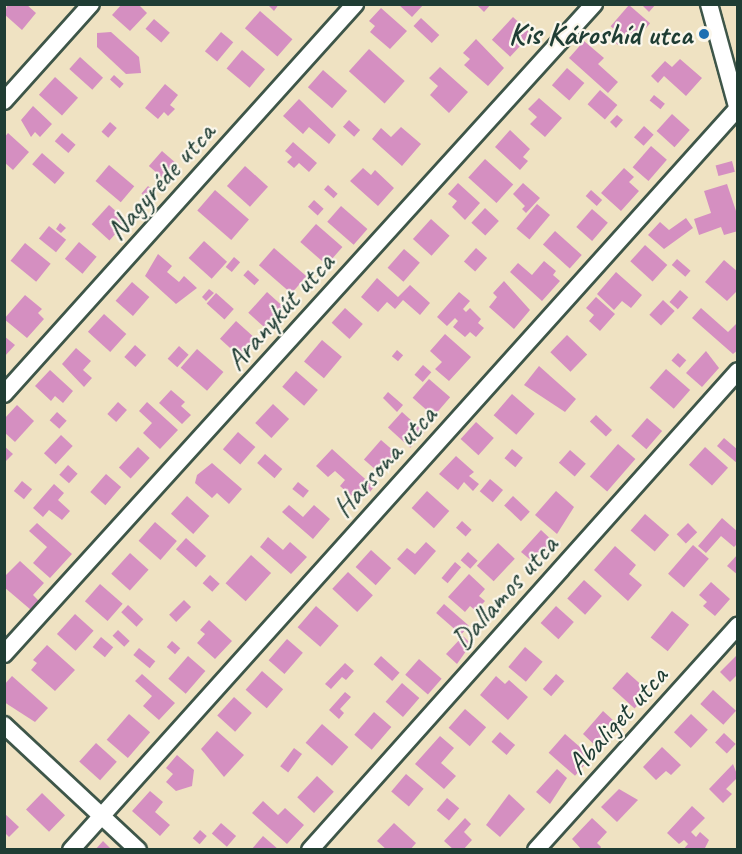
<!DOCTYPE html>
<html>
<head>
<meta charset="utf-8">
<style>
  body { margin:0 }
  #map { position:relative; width:742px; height:854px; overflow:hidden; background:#efe2c2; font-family:Caveat,sans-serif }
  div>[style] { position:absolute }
  .building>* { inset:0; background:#d58fc1; transform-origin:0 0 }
  .roads { filter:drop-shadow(2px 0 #3e5649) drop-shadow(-2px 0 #3e5649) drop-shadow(0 2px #3e5649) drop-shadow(0 -2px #3e5649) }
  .street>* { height:16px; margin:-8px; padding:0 8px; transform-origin:8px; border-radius:8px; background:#fff }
  .dots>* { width:16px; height:16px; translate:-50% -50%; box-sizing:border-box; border:3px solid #fbf7ec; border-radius:50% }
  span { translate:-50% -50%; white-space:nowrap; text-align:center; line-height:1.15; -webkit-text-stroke:4.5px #fbf7ec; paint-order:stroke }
  .poi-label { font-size:30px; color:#1f3d34; font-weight:700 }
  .right { translate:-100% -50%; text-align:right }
  .street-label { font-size:30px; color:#1f3d34 }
  .frame { position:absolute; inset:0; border:6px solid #1f3d34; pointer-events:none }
</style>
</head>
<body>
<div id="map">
  <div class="building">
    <i style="clip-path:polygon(8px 4px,26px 4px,36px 13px,22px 30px,4px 14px)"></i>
    <i style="clip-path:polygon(122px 4px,138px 4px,147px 13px,130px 31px,112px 15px)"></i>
    <i style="clip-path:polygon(267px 4px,279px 4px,274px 11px)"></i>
    <i style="clip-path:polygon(398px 4px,424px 4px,412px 17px)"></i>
    <i style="clip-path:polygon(476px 4px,491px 4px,484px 12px)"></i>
    <i style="clip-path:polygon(641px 4px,656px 4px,649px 12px)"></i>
    <i style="left:629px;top:5px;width:28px;height:28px;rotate:41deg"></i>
    <i style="clip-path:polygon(381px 8px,407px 31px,390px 49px,370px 32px,375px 26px,369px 21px)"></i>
    <i style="left:260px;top:11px;width:43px;height:23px;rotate:41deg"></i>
    <i style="left:513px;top:17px;width:25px;height:31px;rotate:43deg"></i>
    <i style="left:421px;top:18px;width:25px;height:11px;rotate:43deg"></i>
    <i style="left:154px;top:19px;width:21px;height:13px;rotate:41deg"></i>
    <i style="clip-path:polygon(613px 31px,622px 40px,618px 45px,608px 36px)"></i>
    <i style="clip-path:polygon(111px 32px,139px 57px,141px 73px,126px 74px,97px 47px,97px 33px)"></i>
    <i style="left:221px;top:32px;width:16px;height:25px;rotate:40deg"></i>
    <i style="clip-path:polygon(476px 39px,504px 68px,488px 86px,464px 65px,470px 59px,463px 53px)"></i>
    <i style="clip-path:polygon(584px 41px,604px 58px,598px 64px,618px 82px,608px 93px,569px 58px)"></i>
    <i style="left:369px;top:49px;width:48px;height:30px;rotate:42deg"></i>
    <i style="left:242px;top:50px;width:30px;height:24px;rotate:40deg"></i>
    <i style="left:80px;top:57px;width:31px;height:16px;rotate:42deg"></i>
    <i style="clip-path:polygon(680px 59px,702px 78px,686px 96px,664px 76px,658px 83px,651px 76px,665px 61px,672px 67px)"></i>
    <i style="clip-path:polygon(440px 67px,468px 92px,449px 113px,430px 95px,438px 86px,429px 78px)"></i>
    <i style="left:567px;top:68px;width:23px;height:23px;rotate:41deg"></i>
    <i style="left:323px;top:70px;width:32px;height:23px;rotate:41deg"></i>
    <i style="left:114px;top:75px;width:13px;height:6px;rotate:42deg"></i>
    <i style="left:55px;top:77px;width:31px;height:24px;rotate:42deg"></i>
    <i style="clip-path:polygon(165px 84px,178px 95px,170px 105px,175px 109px,168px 116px,164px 112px,158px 119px,145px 108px)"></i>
    <i style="left:600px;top:90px;width:23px;height:19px;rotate:41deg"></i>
    <i style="left:654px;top:95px;width:14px;height:7px;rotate:39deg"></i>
    <i style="clip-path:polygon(539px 98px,562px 118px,545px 137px,530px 124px,537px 117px,528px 109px)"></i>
    <i style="clip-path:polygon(299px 99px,336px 135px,329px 144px,309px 127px,303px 134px,283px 116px)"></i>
    <i style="clip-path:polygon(33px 106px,52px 124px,40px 137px,35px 132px,31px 137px,21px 120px)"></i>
    <i style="left:672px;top:114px;width:24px;height:23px;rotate:42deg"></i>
    <i style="clip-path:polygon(617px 115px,623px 120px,616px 128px,610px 122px)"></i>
    <i style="left:349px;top:120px;width:15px;height:9px;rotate:42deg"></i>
    <i style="left:110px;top:122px;width:9px;height:13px;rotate:41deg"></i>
    <i style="left:644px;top:126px;width:13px;height:15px;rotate:42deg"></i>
    <i style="clip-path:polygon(401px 127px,421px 144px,402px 166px,372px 139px,381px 128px,391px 137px)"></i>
    <i style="clip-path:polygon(510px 130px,530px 149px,523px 157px,528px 161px,520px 170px,495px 147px)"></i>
    <i style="clip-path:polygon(8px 133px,29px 152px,13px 170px,4px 162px,4px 138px)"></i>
    <i style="left:62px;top:133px;width:18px;height:11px;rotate:41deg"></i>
    <i style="clip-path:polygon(293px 142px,317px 163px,309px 172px,299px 163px,294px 168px,287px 162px,292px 157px,285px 151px)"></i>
    <i style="left:651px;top:146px;width:21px;height:28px;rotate:41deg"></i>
    <i style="left:162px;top:151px;width:21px;height:20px;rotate:41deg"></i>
    <i style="left:42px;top:153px;width:30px;height:15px;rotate:41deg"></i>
    <i style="left:485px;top:159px;width:38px;height:25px;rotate:42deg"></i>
    <i style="left:732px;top:161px;width:11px;height:17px;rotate:75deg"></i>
    <i style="left:109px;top:165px;width:33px;height:21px;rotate:40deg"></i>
    <i style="left:245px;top:166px;width:31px;height:27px;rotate:42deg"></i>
    <i style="clip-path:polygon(363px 168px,371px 175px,375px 170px,394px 188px,378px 206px,350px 181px)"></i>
    <i style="clip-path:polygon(624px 168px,634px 177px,629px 182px,639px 191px,621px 211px,601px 193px)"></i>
    <i style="clip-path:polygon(458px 183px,480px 203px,465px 220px,452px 207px,457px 201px,448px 194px)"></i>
    <i style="clip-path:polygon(523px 183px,540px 198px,526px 213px,522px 209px,525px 206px,513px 194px)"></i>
    <i style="clip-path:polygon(727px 184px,738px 217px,738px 231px,724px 235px,721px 227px,699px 235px,694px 219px,711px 213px,704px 191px)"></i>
    <i style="left:328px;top:185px;width:13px;height:6px;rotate:42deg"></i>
    <i style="left:148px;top:186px;width:11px;height:10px;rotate:41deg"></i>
    <i style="left:215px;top:190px;width:45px;height:27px;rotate:41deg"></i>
    <i style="left:591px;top:190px;width:15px;height:8px;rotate:42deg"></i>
    <i style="left:314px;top:200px;width:13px;height:9px;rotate:42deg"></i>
    <i style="left:537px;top:204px;width:17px;height:32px;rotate:40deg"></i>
    <i style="left:109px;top:205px;width:24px;height:26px;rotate:42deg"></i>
    <i style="left:341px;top:206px;width:35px;height:21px;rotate:41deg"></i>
    <i style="left:485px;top:208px;width:19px;height:20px;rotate:43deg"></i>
    <i style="left:592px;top:209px;width:21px;height:24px;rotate:41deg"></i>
    <i style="clip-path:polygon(686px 218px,693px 228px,664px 249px,648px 235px,660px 222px,669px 230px)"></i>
    <i style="left:431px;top:219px;width:25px;height:27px;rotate:42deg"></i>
    <i style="clip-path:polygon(60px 223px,66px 228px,61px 233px,56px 229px)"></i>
    <i style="left:316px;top:224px;width:35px;height:24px;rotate:41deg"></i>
    <i style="left:49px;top:226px;width:22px;height:16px;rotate:39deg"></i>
    <i style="left:555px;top:231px;width:36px;height:18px;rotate:42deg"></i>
    <i style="left:204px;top:241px;width:31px;height:23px;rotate:42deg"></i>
    <i style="left:79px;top:242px;width:23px;height:22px;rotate:40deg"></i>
    <i style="left:25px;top:243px;width:33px;height:23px;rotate:39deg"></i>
    <i style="left:645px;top:245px;width:30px;height:22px;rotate:42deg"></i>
    <i style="left:274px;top:248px;width:43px;height:23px;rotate:41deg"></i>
    <i style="left:476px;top:248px;width:15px;height:18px;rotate:42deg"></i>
    <i style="left:404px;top:249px;width:21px;height:25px;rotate:41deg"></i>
    <i style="clip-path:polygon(158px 254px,172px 266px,167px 272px,179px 282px,184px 276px,197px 288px,176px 304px,145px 276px)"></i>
    <i style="left:234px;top:257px;width:8px;height:13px;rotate:40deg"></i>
    <i style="left:677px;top:259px;width:18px;height:8px;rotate:41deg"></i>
    <i style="clip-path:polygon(724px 260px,738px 272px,738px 290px,727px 301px,705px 282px)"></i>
    <i style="clip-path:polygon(544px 261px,556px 271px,553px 275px,560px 281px,542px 301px,510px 272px,518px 263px,532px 275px)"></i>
    <i style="left:248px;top:270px;width:15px;height:7px;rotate:42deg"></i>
    <i style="clip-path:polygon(616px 272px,642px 295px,631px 308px,622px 301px,614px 310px,597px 294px)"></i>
    <i style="clip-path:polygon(377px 278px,398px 297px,410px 285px,430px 303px,420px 315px,403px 300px,395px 309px,387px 302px,378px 312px,361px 297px)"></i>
    <i style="clip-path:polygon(504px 281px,530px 310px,514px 329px,489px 307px,497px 297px,493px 293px)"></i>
    <i style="left:132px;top:282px;width:23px;height:25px;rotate:41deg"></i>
    <i style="clip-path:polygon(209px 289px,214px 293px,206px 301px,202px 297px)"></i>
    <i style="left:680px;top:290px;width:11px;height:16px;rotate:41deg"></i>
    <i style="left:267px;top:292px;width:25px;height:28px;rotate:42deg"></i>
    <i style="clip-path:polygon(459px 292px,470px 301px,463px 309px,466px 312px,470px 308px,481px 319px,478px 323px,484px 328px,476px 337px,470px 332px,465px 337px,453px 327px,458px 321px,455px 318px,447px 326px,437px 317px)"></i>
    <i style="left:216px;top:293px;width:24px;height:14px;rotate:42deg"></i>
    <i style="clip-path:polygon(25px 295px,42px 309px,38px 313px,44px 319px,27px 338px,4px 319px)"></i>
    <i style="clip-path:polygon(596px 297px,615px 314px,600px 331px,589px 321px,594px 315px,586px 308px)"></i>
    <i style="left:663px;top:300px;width:16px;height:20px;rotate:43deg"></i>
    <i style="left:345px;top:308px;width:24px;height:20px;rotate:42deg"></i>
    <i style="clip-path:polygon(701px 308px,728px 332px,738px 322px,738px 350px,733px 354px,692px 318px)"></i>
    <i style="left:104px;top:314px;width:30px;height:24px;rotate:42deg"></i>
    <i style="left:236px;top:321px;width:27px;height:24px;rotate:42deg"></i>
    <i style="clip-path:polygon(445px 334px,471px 357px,449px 381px,435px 369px,442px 362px,430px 351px)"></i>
    <i style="left:567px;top:335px;width:28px;height:24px;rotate:44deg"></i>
    <i style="clip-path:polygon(4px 336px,15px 345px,4px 357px)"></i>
    <i style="left:322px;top:340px;width:26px;height:28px;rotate:40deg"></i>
    <i style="left:135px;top:345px;width:15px;height:16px;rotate:42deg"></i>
    <i style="left:179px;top:346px;width:13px;height:17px;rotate:42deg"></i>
    <i style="clip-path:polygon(76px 348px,91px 361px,83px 370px,92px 378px,84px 387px,62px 364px)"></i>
    <i style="left:197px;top:349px;width:35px;height:25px;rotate:41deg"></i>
    <i style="left:397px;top:350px;width:8px;height:8px;rotate:40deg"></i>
    <i style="clip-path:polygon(706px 351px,719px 368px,702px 387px,686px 373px)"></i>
    <i style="left:678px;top:353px;width:11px;height:10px;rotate:41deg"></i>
    <i style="left:423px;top:365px;width:11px;height:13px;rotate:41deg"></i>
    <i style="clip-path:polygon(539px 366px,576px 399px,565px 412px,524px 385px)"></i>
    <i style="left:666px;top:369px;width:32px;height:25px;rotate:41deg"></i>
    <i style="clip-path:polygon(50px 370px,73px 391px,63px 403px,55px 396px,51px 401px,35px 386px)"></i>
    <i style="left:296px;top:371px;width:29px;height:21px;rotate:41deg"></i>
    <i style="left:429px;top:379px;width:28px;height:25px;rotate:41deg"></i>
    <i style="clip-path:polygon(171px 390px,185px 402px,181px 406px,191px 415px,182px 424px,159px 403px)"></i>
    <i style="clip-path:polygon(388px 392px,403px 405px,397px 412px,383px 398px)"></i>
    <i style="left:512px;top:394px;width:30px;height:28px;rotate:41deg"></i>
    <i style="left:118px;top:402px;width:12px;height:16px;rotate:42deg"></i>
    <i style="clip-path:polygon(147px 402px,178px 430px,160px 449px,143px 433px,152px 423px,139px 411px)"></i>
    <i style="left:273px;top:404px;width:22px;height:26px;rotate:43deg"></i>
    <i style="clip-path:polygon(17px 405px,34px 421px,15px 442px,4px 432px,4px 419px)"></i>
    <i style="left:57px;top:412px;width:13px;height:11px;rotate:42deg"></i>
    <i style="left:402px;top:412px;width:30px;height:21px;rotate:42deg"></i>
    <i style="left:596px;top:415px;width:22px;height:9px;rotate:43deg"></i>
    <i style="left:647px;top:418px;width:20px;height:24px;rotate:41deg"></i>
    <i style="left:476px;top:422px;width:24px;height:23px;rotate:42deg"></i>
    <i style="left:238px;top:432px;width:23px;height:23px;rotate:41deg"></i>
    <i style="left:61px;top:435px;width:16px;height:25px;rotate:43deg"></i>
    <i style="clip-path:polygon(724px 438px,738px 450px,738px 464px,717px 446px)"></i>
    <i style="left:381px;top:440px;width:20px;height:26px;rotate:41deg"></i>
    <i style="left:618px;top:444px;width:23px;height:43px;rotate:41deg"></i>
    <i style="clip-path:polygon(4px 446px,13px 454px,4px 463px)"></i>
    <i style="left:138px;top:447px;width:16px;height:28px;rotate:43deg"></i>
    <i style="left:705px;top:447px;width:31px;height:24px;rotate:42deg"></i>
    <i style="clip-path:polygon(332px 449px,374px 487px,365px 498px,356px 490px,351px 496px,340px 486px,345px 480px,335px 471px,328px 477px,316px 466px)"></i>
    <i style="left:512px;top:449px;width:14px;height:12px;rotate:39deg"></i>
    <i style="left:570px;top:450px;width:21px;height:17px;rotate:41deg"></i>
    <i style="left:265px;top:454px;width:23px;height:12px;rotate:41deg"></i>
    <i style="clip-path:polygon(456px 456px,474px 472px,469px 476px,479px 484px,473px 491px,464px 482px,458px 490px,439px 474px)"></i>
    <i style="clip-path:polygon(212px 463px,242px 489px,229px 504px,217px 493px,212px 498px,195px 483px,197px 475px)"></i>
    <i style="left:68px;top:465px;width:13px;height:13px;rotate:42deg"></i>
    <i style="left:106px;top:474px;width:20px;height:24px;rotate:41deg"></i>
    <i style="left:490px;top:479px;width:17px;height:16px;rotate:40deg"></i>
    <i style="left:22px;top:481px;width:13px;height:13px;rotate:39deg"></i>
    <i style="left:298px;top:482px;width:14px;height:9px;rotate:39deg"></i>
    <i style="clip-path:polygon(54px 484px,64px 493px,58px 500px,70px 511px,62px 520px,49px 510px,43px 517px,33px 508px)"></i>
    <i style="left:427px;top:491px;width:30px;height:23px;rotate:42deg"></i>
    <i style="clip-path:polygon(556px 491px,574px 507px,557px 534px,535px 515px)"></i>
    <i style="left:187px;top:496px;width:30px;height:24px;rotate:42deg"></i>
    <i style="left:513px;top:496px;width:23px;height:13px;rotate:43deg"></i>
    <i style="clip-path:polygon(289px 505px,303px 517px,314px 505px,330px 519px,313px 539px,282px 512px)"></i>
    <i style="left:645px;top:514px;width:32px;height:22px;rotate:41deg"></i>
    <i style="clip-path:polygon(722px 518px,738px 532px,738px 543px,734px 547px,721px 536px,706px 553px,698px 546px)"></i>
    <i style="left:462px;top:521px;width:13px;height:9px;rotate:42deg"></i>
    <i style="left:155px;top:522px;width:29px;height:25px;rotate:41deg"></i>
    <i style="clip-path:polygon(37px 523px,72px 554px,50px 578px,33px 563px,47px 547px,29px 531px)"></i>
    <i style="left:688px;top:523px;width:13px;height:16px;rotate:45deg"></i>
    <i style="clip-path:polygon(541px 530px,556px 544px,543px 558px,539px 555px,533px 562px,521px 552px)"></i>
    <i style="clip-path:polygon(268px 537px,283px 550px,290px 542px,307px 557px,291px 574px,260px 547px)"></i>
    <i style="left:186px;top:538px;width:27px;height:15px;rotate:42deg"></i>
    <i style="clip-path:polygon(426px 542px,436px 551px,415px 575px,397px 559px,407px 548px,415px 554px)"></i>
    <i style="left:498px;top:543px;width:23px;height:31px;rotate:43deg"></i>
    <i style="left:693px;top:545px;width:21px;height:38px;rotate:41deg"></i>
    <i style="clip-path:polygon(615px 546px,636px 565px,629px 574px,642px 585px,628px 601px,594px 570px)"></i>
    <i style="left:371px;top:550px;width:27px;height:23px;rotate:42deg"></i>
    <i style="left:468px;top:552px;width:13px;height:11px;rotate:42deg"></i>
    <i style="left:130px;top:553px;width:25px;height:28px;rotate:42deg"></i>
    <i style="clip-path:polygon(738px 554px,738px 575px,727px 566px)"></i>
    <i style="left:251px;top:555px;width:27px;height:38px;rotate:42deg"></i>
    <i style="clip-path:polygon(20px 561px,44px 583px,33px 595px,39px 601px,31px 610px,4px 587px,4px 577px)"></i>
    <i style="left:455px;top:562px;width:8px;height:21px;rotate:40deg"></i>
    <i style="left:348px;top:572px;width:34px;height:23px;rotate:43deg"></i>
    <i style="clip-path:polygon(469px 574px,485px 589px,479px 596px,485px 601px,476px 611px,470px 606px,465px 612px,448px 597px)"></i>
    <i style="left:210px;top:575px;width:13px;height:11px;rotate:42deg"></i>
    <i style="left:584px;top:580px;width:24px;height:25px;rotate:42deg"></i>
    <i style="clip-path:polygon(711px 582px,730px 599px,715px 616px,703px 606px,707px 602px,699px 595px)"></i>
    <i style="left:100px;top:584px;width:30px;height:23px;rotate:41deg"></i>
    <i style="left:184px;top:600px;width:10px;height:21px;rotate:45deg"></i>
    <i style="left:444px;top:604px;width:33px;height:12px;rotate:41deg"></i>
    <i style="left:128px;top:605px;width:21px;height:10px;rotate:43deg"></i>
    <i style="left:316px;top:606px;width:30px;height:28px;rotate:41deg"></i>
    <i style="left:556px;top:606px;width:24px;height:23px;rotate:42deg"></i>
    <i style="left:672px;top:611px;width:22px;height:34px;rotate:39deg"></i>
    <i style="left:75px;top:614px;width:25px;height:27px;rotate:42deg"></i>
    <i style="clip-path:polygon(209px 620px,232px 641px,215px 659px,197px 643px,205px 634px,200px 630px)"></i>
    <i style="left:118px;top:630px;width:16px;height:8px;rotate:43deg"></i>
    <i style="clip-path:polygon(463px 636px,471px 644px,457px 664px,446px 654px)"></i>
    <i style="left:101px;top:637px;width:16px;height:13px;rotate:40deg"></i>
    <i style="left:287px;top:639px;width:21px;height:28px;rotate:41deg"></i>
    <i style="left:172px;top:641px;width:11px;height:8px;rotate:41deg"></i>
    <i style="clip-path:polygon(47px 645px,75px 670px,55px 691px,31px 670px,37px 663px,33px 660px)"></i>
    <i style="left:525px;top:647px;width:23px;height:26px;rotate:40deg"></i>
    <i style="left:139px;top:648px;width:21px;height:9px;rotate:39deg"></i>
    <i style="clip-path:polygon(738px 654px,738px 674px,730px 682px,720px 672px)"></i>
    <i style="left:188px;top:656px;width:23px;height:30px;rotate:41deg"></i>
    <i style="left:381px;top:656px;width:25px;height:11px;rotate:42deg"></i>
    <i style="left:419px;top:659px;width:30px;height:21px;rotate:41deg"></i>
    <i style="clip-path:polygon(345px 663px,354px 671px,346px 680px,342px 677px,331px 689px,325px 684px)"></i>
    <i style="left:262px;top:671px;width:28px;height:25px;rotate:41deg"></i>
    <i style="left:627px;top:672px;width:30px;height:22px;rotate:42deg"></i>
    <i style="clip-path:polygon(142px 674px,175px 703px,159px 720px,143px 706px,152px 696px,135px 681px)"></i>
    <i style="left:556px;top:674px;width:11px;height:20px;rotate:41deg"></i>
    <i style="clip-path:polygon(12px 676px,48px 708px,35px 722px,4px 702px,4px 685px)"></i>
    <i style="clip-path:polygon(496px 676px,505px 684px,509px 680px,528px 697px,508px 720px,480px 695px)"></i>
    <i style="left:402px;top:683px;width:23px;height:25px;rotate:41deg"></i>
    <i style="left:713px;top:690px;width:31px;height:19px;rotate:42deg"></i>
    <i style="clip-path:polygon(345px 692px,351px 697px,340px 709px,344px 713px,339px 719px,329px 710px)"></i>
    <i style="left:234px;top:697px;width:24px;height:25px;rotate:42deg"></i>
    <i style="left:465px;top:709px;width:28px;height:25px;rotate:41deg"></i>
    <i style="clip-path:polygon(603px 711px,614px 721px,603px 733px,609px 738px,599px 749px,583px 734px)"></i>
    <i style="left:374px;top:712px;width:23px;height:30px;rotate:41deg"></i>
    <i style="left:129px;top:714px;width:28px;height:34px;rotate:41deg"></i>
    <i style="left:691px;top:714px;width:23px;height:25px;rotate:43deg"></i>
    <i style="left:322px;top:724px;width:35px;height:25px;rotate:41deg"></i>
    <i style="clip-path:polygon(217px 731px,244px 755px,224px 777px,201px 749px)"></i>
    <i style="left:500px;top:732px;width:20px;height:13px;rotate:41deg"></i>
    <i style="left:724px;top:733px;width:16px;height:13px;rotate:43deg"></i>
    <i style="left:565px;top:734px;width:35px;height:25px;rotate:41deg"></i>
    <i style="clip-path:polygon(440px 736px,454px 748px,441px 763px,456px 776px,444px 789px,415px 764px)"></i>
    <i style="left:96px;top:743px;width:28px;height:25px;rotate:42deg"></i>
    <i style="clip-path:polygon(662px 747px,681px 765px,671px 775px,666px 771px,656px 780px,643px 767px)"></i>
    <i style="left:294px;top:748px;width:10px;height:23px;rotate:37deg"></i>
    <i style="clip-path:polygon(177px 755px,194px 770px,192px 786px,176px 791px,166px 782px,173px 774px,166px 768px)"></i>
    <i style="clip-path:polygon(733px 764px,738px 777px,726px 789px,732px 794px,723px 803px,709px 789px)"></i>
    <i style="clip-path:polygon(557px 769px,567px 778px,550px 804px,536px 792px)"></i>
    <i style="left:406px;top:774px;width:23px;height:23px;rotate:40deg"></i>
    <i style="left:317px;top:776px;width:23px;height:29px;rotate:43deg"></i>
    <i style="clip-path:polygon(619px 789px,638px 800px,617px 822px,601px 807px)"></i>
    <i style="clip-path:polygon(150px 791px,163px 802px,155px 812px,170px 825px,160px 836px,132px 811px)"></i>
    <i style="left:42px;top:793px;width:32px;height:23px;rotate:44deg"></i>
    <i style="clip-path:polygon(509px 794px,525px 809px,500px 837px,486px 825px)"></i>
    <i style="left:447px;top:798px;width:16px;height:16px;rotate:40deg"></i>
    <i style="clip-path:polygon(263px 801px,278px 815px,285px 808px,304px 825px,287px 844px,252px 813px)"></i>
    <i style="clip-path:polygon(692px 806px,705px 818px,691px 832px,696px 837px,700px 832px,709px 840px,704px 850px,683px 850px,688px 844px,684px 840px,679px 844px,667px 833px)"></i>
    <i style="clip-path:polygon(4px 813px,19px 827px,9px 837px,4px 832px)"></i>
    <i style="clip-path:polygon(465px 818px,471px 824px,464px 832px,472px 840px,463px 850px,454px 850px,444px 841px)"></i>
    <i style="clip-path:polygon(592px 818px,607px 832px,597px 843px,601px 847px,599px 850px,582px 850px,572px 839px)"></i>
    <i style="left:221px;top:823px;width:20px;height:14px;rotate:41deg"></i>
    <i style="clip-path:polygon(394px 823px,416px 843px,410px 850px,387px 850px,377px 841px)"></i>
    <i style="left:200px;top:830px;width:9px;height:11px;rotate:41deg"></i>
    <i style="clip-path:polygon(263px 836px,279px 850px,251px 850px)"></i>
    <i style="clip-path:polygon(103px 841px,112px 850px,95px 850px)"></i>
  </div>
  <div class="roads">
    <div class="street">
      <i style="left:709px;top:4px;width:110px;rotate:74.7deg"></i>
      <i style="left:4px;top:101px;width:130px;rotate:-48.1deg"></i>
      <i style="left:4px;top:394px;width:525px;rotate:-48.01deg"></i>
      <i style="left:4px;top:654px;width:878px;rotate:-47.77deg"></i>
      <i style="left:4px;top:725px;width:183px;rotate:43deg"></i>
      <i style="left:71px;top:850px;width:996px;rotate:-48.05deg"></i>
      <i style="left:310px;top:850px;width:642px;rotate:-48.22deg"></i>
      <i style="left:536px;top:850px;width:302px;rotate:-48deg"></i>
    </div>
  </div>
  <div class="dots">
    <i style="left:704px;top:34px;background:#1f6fb2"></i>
  </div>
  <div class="poi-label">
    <span class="right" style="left:692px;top:34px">Kis Károshíd utca</span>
  </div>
  <div class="street-label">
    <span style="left:160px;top:181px;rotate:-48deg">Nagyréde utca</span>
    <span style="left:279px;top:311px;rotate:-48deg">Aranykút utca</span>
    <span style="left:384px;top:461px;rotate:-48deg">Harsona utca</span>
    <span style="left:504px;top:592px;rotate:-48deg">Dallamos utca</span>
    <span style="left:617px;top:720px;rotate:-48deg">Abaliget utca</span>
  </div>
  <div class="frame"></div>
</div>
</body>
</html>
